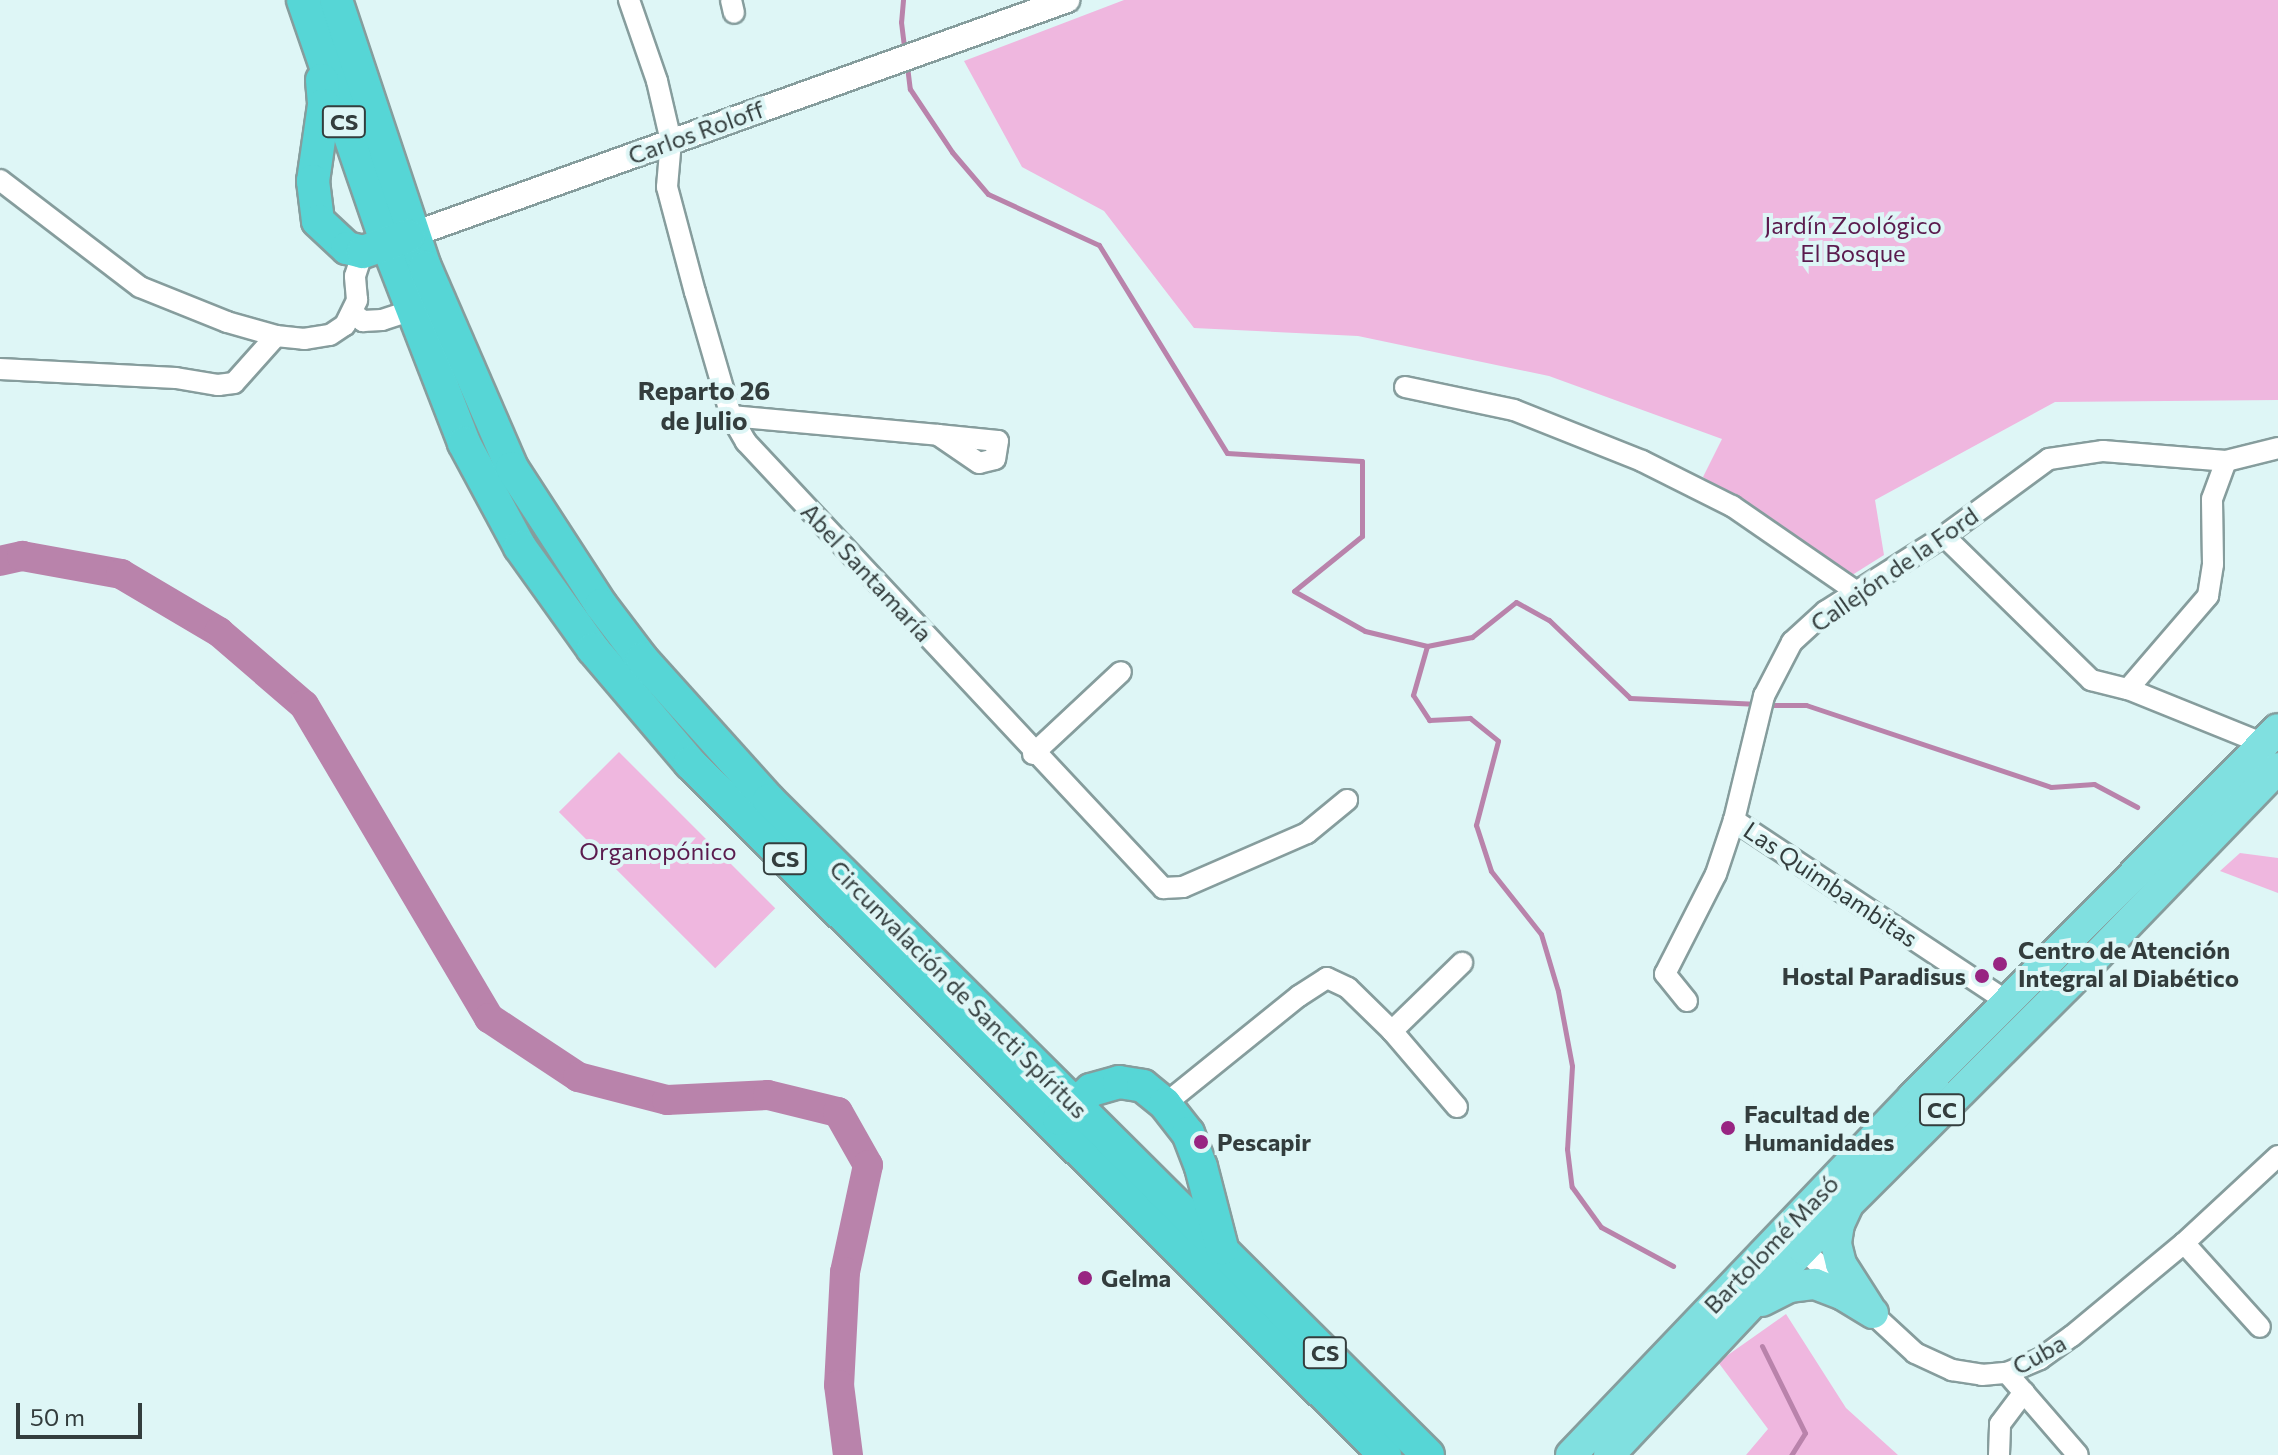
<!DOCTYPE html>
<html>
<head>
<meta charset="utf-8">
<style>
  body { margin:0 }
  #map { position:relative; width:2278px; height:1455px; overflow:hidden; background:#def6f6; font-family:Commissioner,sans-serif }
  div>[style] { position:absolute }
  .green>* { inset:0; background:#efb7df; transform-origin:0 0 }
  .stream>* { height:5px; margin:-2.5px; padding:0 2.5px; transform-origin:2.5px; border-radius:2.5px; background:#b983ab }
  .river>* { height:30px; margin:-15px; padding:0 15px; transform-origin:15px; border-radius:15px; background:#b983ab }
  .roads { filter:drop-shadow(2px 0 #869d9d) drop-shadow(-2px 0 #869d9d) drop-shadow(0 2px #869d9d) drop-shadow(0 -2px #869d9d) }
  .minor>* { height:20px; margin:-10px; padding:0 10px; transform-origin:10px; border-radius:10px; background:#fff }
  .tertiary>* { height:24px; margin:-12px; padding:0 12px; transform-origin:12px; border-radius:12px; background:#fff }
  .primary>* { height:30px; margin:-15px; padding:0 15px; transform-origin:15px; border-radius:15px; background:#80e0e0 }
  .trunk>* { height:32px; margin:-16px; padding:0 16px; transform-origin:16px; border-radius:16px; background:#56d6d6 }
  .dots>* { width:22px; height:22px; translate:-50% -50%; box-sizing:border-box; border:4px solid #def6f6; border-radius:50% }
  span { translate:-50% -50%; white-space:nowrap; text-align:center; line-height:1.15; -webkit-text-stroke:8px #def6f6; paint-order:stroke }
  .shield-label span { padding:2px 6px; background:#def6f6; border:2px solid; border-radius:6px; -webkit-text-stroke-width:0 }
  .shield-label { font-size:22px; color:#333d3d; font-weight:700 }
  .street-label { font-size:24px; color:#333d3d }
  .park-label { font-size:24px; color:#5b1b4e }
  .poi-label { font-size:24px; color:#333d3d; font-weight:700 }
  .left { translate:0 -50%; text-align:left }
  .right { translate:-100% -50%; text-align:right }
  .neighbourhood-label { font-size:26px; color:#333d3d; font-weight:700 }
  .scale { position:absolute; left:16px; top:1403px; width:126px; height:36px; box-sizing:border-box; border:4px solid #333d3d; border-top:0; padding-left:10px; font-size:24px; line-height:28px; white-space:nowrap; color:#333d3d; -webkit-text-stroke:6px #def6f6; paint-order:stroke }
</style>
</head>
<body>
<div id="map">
  <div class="green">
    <i style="clip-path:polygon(1124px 0,2278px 0,2278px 400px,2055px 402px,1875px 500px,1884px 555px,1849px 577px,1703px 477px,1722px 439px,1549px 376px,1358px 336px,1194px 328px,1104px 211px,1022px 167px,964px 61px)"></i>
    <i style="left:619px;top:752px;width:221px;height:85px;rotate:45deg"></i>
    <i style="clip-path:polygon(2240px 853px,2278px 858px,2278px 893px,2220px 871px)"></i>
    <i style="clip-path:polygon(1786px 1314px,1846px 1408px,1898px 1455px,1746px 1455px,1768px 1429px,1718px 1362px)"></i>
  </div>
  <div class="stream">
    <i style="left:903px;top:0;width:22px;rotate:95deg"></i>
    <i style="left:901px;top:22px;width:31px;rotate:83deg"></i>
    <i style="left:907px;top:66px;width:23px;rotate:83deg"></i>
    <i style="left:910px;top:89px;width:76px;rotate:56.3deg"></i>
    <i style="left:952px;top:152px;width:55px;rotate:49.4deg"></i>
    <i style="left:988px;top:194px;width:122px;rotate:24.7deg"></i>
    <i style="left:1099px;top:245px;width:244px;rotate:58.4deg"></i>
    <i style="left:1227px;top:453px;width:135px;rotate:3.4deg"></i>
    <i style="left:1362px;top:461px;width:75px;rotate:90deg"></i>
    <i style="left:1362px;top:536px;width:87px;rotate:141deg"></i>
    <i style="left:1294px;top:591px;width:81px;rotate:29.4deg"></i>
    <i style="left:1365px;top:631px;width:64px;rotate:13.6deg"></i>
    <i style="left:1427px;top:646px;width:51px;rotate:105.9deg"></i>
    <i style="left:1413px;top:695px;width:30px;rotate:57deg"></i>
    <i style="left:1429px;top:720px;width:41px;rotate:-2.8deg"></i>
    <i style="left:1470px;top:718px;width:36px;rotate:39deg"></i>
    <i style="left:1498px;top:741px;width:87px;rotate:104.7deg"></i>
    <i style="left:1476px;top:825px;width:48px;rotate:71.9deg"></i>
    <i style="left:1491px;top:871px;width:80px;rotate:51.6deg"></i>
    <i style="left:1541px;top:934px;width:59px;rotate:73.4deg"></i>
    <i style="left:1558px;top:991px;width:76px;rotate:79.4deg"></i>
    <i style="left:1572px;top:1066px;width:83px;rotate:93.4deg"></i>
    <i style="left:1567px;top:1149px;width:38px;rotate:83deg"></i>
    <i style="left:1572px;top:1187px;width:49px;rotate:54.1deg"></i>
    <i style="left:1601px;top:1227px;width:82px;rotate:28.4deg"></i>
    <i style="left:1427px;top:646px;width:46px;rotate:-11.3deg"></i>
    <i style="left:1472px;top:637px;width:56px;rotate:-38.5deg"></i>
    <i style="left:1516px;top:602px;width:38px;rotate:29deg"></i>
    <i style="left:1549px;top:620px;width:112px;rotate:43.9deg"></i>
    <i style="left:1630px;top:698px;width:129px;rotate:2.7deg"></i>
    <i style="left:1769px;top:705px;width:37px"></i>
    <i style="left:1806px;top:705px;width:258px;rotate:18.5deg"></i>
    <i style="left:2051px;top:787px;width:43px;rotate:-4deg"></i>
    <i style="left:2094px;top:784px;width:49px;rotate:28.1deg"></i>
    <i style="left:1762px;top:1346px;width:97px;rotate:63.7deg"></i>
    <i style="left:1805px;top:1433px;width:26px;rotate:122deg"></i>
  </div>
  <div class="river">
    <i style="left:0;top:561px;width:23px;rotate:-13deg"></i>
    <i style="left:22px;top:556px;width:101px;rotate:10.3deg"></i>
    <i style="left:121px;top:574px;width:114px;rotate:30.6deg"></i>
    <i style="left:219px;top:632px;width:112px;rotate:40.7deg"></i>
    <i style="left:304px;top:705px;width:364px;rotate:59.4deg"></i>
    <i style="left:489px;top:1018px;width:107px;rotate:33.5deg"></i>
    <i style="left:578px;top:1077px;width:92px;rotate:14.5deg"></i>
    <i style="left:667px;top:1100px;width:101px;rotate:-2.8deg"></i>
    <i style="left:768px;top:1095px;width:72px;rotate:13.7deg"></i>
    <i style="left:838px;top:1112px;width:61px;rotate:60.5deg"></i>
    <i style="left:868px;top:1165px;width:109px;rotate:102.1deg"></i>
    <i style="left:845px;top:1272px;width:113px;rotate:93deg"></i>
    <i style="left:839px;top:1385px;width:71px;rotate:82.7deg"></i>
  </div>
  <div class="roads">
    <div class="minor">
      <i style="left:629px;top:0;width:86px;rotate:70.9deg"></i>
      <i style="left:657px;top:81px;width:62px;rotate:76.9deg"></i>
      <i style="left:671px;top:141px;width:46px;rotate:95deg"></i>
      <i style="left:667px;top:187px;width:109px;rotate:75.1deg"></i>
      <i style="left:695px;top:292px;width:129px;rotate:73.8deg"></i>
      <i style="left:731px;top:416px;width:30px;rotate:60deg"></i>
      <i style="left:746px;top:442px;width:611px;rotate:46.92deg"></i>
      <i style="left:1163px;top:888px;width:20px;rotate:-3deg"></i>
      <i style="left:1183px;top:887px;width:135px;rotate:-23.5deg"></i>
      <i style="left:1307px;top:833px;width:52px;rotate:-39.5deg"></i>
      <i style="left:731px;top:0;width:13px;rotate:77deg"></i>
      <i style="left:0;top:180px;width:176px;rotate:37.4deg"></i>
      <i style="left:140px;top:287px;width:94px;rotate:21.9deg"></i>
      <i style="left:227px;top:322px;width:51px;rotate:15.9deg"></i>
      <i style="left:276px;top:336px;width:28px;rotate:6deg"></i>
      <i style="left:304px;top:339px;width:26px;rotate:-9deg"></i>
      <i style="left:330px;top:335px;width:18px;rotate:-34deg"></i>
      <i style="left:345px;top:325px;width:28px;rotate:-64deg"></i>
      <i style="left:357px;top:300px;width:24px;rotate:-95deg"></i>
      <i style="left:355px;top:276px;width:25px;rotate:-72deg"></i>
      <i style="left:353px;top:313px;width:13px;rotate:39deg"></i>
      <i style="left:363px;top:321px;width:19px;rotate:-3deg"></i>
      <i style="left:382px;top:320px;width:33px;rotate:-18deg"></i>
      <i style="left:0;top:369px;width:176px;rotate:2.9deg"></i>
      <i style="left:176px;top:378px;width:43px;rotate:9.5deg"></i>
      <i style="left:218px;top:385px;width:16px;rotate:-7deg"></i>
      <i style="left:234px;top:383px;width:63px;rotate:-48.2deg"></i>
      <i style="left:1405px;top:387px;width:111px;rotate:11.9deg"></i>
      <i style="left:1514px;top:410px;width:138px;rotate:21.7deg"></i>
      <i style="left:1642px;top:461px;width:101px;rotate:26.6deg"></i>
      <i style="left:1732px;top:506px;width:150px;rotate:34.6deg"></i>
      <i style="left:731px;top:416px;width:208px;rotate:5.2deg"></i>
      <i style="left:938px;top:435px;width:60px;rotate:5.7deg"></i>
      <i style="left:998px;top:441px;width:18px;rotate:99deg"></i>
      <i style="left:995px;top:459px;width:16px;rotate:166deg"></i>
      <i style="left:979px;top:463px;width:50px;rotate:-145.7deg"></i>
      <i style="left:1944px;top:536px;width:206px;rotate:44.4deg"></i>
      <i style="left:2091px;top:680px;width:38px;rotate:14deg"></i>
      <i style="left:2128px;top:689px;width:147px;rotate:22deg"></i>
      <i style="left:2128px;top:689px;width:123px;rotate:-49.3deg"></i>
      <i style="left:2208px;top:596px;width:32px;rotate:-81deg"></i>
      <i style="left:2213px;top:564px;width:65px;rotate:-90.9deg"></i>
      <i style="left:2212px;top:499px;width:40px;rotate:-69.8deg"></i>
      <i style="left:1033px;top:754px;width:120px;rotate:-43deg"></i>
      <i style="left:1734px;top:820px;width:329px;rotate:33.6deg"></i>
      <i style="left:1687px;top:1001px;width:35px;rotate:-129deg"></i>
      <i style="left:1665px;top:974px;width:112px;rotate:-63deg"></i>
      <i style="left:1716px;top:874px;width:57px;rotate:-71.6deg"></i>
      <i style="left:1734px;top:820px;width:128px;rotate:-76.4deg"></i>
      <i style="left:1764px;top:696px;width:61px;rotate:-62.6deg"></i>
      <i style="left:1792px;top:642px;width:46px;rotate:-42.4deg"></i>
      <i style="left:1826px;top:611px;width:140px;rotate:-32.4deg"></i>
      <i style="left:1944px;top:536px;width:130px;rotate:-36.3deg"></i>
      <i style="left:2049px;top:459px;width:55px;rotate:-8.4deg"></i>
      <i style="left:2103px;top:451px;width:123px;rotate:4.6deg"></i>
      <i style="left:2226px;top:461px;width:54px;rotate:-14deg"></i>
      <i style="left:1392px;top:1031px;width:98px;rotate:-44.2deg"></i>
      <i style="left:1165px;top:1104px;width:172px;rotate:-38.9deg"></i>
      <i style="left:1299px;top:996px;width:33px;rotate:-33deg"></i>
      <i style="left:1327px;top:978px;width:23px;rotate:25deg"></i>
      <i style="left:1348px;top:988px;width:62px;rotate:44.3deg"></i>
      <i style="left:1392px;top:1031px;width:100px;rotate:49.5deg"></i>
      <i style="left:1796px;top:1243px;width:162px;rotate:42.7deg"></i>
      <i style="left:1915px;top:1353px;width:41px;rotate:24.7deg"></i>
      <i style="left:1952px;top:1370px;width:30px;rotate:9deg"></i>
      <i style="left:1982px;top:1375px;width:25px;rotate:-5deg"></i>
      <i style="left:2007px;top:1373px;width:36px;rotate:-23deg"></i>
      <i style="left:2040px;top:1359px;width:39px;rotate:-36deg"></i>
      <i style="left:2072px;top:1336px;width:146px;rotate:-39.7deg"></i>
      <i style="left:2184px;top:1243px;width:128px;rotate:-42.8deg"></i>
      <i style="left:2184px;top:1243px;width:113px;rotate:47.9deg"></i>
      <i style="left:2007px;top:1373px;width:108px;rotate:49.1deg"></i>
      <i style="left:1999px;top:1455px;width:31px;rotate:-88deg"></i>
      <i style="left:2000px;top:1424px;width:40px;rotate:-53deg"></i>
    </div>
    <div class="tertiary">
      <i style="left:414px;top:234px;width:694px;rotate:-19.71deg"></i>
    </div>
    <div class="primary">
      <i style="left:1847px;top:1207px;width:19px;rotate:115deg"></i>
      <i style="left:1839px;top:1224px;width:20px;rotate:99deg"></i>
      <i style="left:1836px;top:1244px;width:21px;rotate:76deg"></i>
      <i style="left:1841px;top:1264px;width:52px;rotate:57.5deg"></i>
      <i style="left:1762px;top:1301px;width:30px;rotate:-27deg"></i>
      <i style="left:1789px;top:1287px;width:26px;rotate:-7deg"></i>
      <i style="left:1815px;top:1284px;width:30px;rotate:21deg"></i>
      <i style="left:1843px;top:1295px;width:35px;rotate:31deg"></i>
      <i style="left:1571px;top:1455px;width:495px;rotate:-46.3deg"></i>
      <i style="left:1913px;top:1097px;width:518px;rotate:-45.23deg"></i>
      <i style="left:1609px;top:1455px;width:283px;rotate:-46.7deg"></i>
      <i style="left:1803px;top:1249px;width:398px;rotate:-44.9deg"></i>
      <i style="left:2085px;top:968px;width:278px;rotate:-46deg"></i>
    </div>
    <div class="trunk">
      <i style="left:303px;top:0;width:258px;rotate:71deg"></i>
      <i style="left:387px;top:244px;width:213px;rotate:68.8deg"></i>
      <i style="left:464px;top:443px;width:118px;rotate:61.7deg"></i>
      <i style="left:520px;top:547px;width:125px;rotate:54.4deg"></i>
      <i style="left:593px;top:649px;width:150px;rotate:49.6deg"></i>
      <i style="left:690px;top:763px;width:981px;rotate:44.88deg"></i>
      <i style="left:336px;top:0;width:281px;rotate:71.6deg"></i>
      <i style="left:425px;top:267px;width:219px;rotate:66.6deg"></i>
      <i style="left:512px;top:468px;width:163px;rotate:57deg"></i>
      <i style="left:601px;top:605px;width:68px;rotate:52.8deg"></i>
      <i style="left:642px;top:659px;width:190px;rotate:48deg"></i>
      <i style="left:769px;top:800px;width:929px;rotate:44.83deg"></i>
      <i style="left:322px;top:80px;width:25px;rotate:85deg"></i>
      <i style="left:324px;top:105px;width:77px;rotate:98.2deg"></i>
      <i style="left:313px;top:181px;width:40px;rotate:82.9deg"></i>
      <i style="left:318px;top:221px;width:40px;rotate:43deg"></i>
      <i style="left:347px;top:248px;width:16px;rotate:14deg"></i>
      <i style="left:363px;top:252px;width:48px;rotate:-19.6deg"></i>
      <i style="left:1059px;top:1119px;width:43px;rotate:-42.2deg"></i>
      <i style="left:1091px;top:1090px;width:29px;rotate:-16deg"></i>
      <i style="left:1119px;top:1082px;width:24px;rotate:9deg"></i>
      <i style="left:1143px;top:1086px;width:28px;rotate:39deg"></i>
      <i style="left:1165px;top:1104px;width:37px;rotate:52deg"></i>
      <i style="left:1188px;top:1133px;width:36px;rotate:69deg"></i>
      <i style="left:1201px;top:1167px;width:84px;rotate:75.5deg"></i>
    </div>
  </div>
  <div class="dots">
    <i style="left:2000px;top:964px;background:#982582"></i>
    <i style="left:1982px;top:976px;background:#982582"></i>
    <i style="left:1728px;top:1128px;background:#982582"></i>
    <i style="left:1201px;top:1142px;background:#982582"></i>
    <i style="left:1085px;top:1278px;background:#982582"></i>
  </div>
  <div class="shield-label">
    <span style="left:344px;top:122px">CS</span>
    <span style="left:785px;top:859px">CS</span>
    <span style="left:1942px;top:1110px">CC</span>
    <span style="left:1325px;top:1353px">CS</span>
  </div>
  <div class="street-label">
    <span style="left:696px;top:132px;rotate:-20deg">Carlos Roloff</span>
    <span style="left:1894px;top:569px;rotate:-35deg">Callejón de la Ford</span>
    <span style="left:867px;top:572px;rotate:47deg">Abel Santamaría</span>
    <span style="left:1831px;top:884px;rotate:34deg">Las Quimbambitas</span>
    <span style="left:959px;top:989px;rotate:45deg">Circunvalación de Sancti Spíritus</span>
    <span style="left:1771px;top:1244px;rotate:-46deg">Bartolomé Masó</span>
    <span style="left:2039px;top:1354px;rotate:-29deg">Cuba</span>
  </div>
  <div class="park-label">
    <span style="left:1853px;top:239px">Jardín Zoológico<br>El Bosque</span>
    <span style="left:658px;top:851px">Organopónico</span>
  </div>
  <div class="poi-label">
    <span class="left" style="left:2018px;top:964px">Centro de Atención<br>Integral al Diabético</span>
    <span class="right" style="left:1966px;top:976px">Hostal Paradisus</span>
    <span class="left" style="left:1744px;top:1128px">Facultad de<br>Humanidades</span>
    <span class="left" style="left:1217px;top:1142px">Pescapir</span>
    <span class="left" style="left:1101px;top:1278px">Gelma</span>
  </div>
  <div class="neighbourhood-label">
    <span style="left:704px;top:405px">Reparto 26<br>de Julio</span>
  </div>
  <div class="scale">50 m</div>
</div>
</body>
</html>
